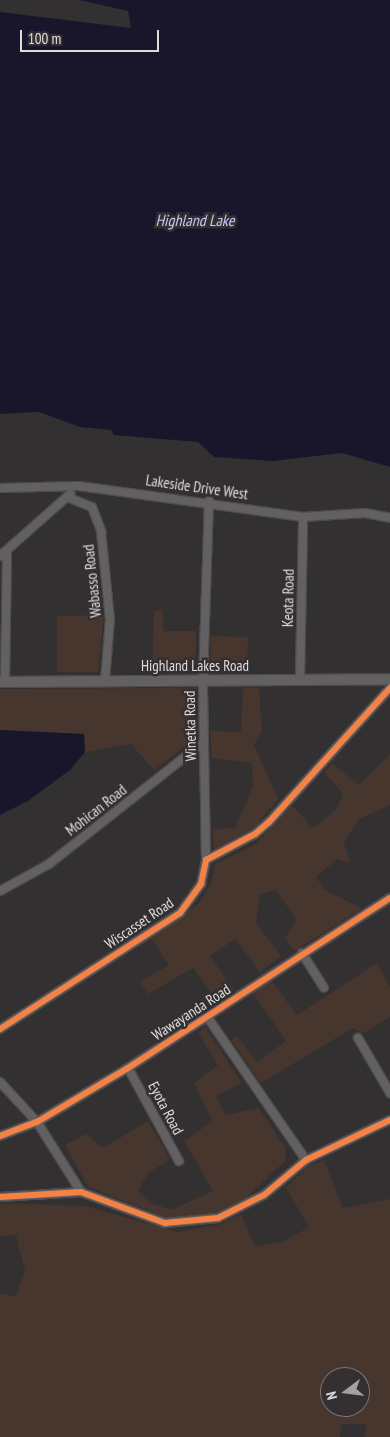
<!DOCTYPE html>
<html>
<head>
<meta charset="utf-8">
<style>
  body { margin:0 }
  #map { position:relative; width:390px; height:1437px; overflow:hidden; background:#333031; font-family:"PT Sans Narrow",sans-serif }
  div>[style] { position:absolute }
  .green>* { inset:0; background:#46362e; transform-origin:0 0 }
  .water>* { inset:0; background:#19162c }
  .roads { filter:drop-shadow(1px 0 #4e4c4d) drop-shadow(-1px 0 #4e4c4d) drop-shadow(0 1px #4e4c4d) drop-shadow(0 -1px #4e4c4d) }
  .minor>* { height:8px; margin:-4px; padding:0 4px; transform-origin:4px; border-radius:4px; background:#636061 }
  .tertiary>* { height:10px; margin:-5px; padding:0 5px; transform-origin:5px; border-radius:5px; background:#636061 }
  .cycleway>* { height:6px; margin:-3px; padding:0 3px; transform-origin:3px; border-radius:3px; background:#f48246 }
  span { translate:-50% -50%; white-space:nowrap; text-align:center; line-height:1.15; -webkit-text-stroke:5px #342f31; paint-order:stroke }
  .street-label { font-size:15px; color:#e0dcde }
  .water-label { font-size:16px; color:#c8c6fe; font-style:italic }
  .north { position:absolute; left:320px; top:1367px; width:50px; height:50px; box-sizing:border-box; background:#342f31; border:1px solid #797476; border-radius:50%; rotate:255deg; font-size:14px; font-weight:700; line-height:20px; text-align:center; color:#e0dcde }
  .north::after { content:''; display:block; margin:auto; width:18px; height:22px; background:#a3a0a1; clip-path:polygon(50% 0,100% 100%,50% 72%,0 100%) }
  .scale { position:absolute; left:20px; top:30px; width:139px; height:22px; box-sizing:border-box; border:2px solid #e0dcde; border-top:0; padding-left:6px; font-size:15px; line-height:18px; white-space:nowrap; color:#e0dcde; -webkit-text-stroke:4px #342f31; paint-order:stroke }
</style>
</head>
<body>
<div id="map">
  <div class="green">
    <i style="clip-path:polygon(162px 609px,164px 631px,196px 631px,195px 671px,152px 672px,154px 611px)"></i>
    <i style="clip-path:polygon(104px 615px,98px 672px,57px 672px,57px 616px)"></i>
    <i style="left:211px;top:636px;width:37px;height:35px;rotate:2deg"></i>
    <i style="clip-path:polygon(198px 688px,195px 739px,154px 770px,131px 744px,85px 752px,83px 734px,0 730px,0 689px)"></i>
    <i style="clip-path:polygon(243px 688px,259px 688px,262px 730px,254px 745px,278px 799px,254px 828px,214px 849px,212px 829px,235px 828px,253px 787px,252px 763px,212px 758px,210px 731px,241px 732px)"></i>
    <i style="clip-path:polygon(390px 754px,390px 805px,359px 819px,344px 842px,350px 863px,337px 859px,316px 877px,325px 890px,362px 908px,295px 951px,285px 938px,297px 920px,276px 890px,260px 894px,256px 923px,281px 956px,260px 972px,235px 939px,210px 956px,234px 990px,218px 1002px,193px 968px,148px 994px,140px 982px,169px 965px,151px 939px,198px 904px,211px 884px,215px 864px,256px 844px,292px 805px,313px 828px,336px 810px,343px 794px,324px 772px,332px 763px,359px 785px)"></i>
    <i style="clip-path:polygon(377px 963px,390px 987px,390px 1017px,364px 1033px,353px 1028px,261px 1083px,231px 1040px,237px 1036px,257px 1062px,286px 1041px,253px 993px,271px 980px,297px 1015px)"></i>
    <i style="clip-path:polygon(205px 1027px,242px 1083px,216px 1096px,225px 1115px,259px 1108px,285px 1147px,286px 1160px,243px 1201px,217px 1213px,190px 1217px,165px 1217px,88px 1187px,65px 1145px,86px 1134px,103px 1148px,148px 1121px,170px 1159px,148px 1173px,138px 1191px,150px 1203px,172px 1210px,213px 1191px,184px 1141px,213px 1121px,194px 1083px,218px 1065px,198px 1033px)"></i>
    <i style="clip-path:polygon(evenodd,324px 1160px,343px 1208px,390px 1199px,390px 1437px,365px 1437px,366px 1424px,341px 1424px,340px 1437px,0 1437px,0 1294px,16px 1296px,25px 1271px,16px 1235px,0 1236px,0 1203px,85px 1206px,178px 1232px,218px 1225px,241px 1215px,255px 1246px,283px 1242px,309px 1227px,286px 1188px,307px 1167px,324px 1160px,330px 1377px,360px 1377px,360px 1407px,330px 1407px,330px 1377px)"></i>
  </div>
  <div class="water">
    <i style="clip-path:polygon(80px 0,390px 0,390px 467px,342px 453px,273px 461px,214px 457px,198px 442px,114px 435px,111px 430px,80px 427px,39px 412px,0 414px,0 12px,131px 28px,128px 11px)"></i>
    <i style="clip-path:polygon(0 730px,84px 734px,85px 752px,70px 770px,28px 801px,0 815px)"></i>
  </div>
  <div class="roads">
    <div class="minor">
      <i style="left:0;top:488px;width:79px;rotate:-1.5deg"></i>
      <i style="left:79px;top:486px;width:226px;rotate:7.9deg"></i>
      <i style="left:303px;top:517px;width:62px;rotate:-3.7deg"></i>
      <i style="left:365px;top:513px;width:25px;rotate:11deg"></i>
      <i style="left:67px;top:497px;width:27px;rotate:22deg"></i>
      <i style="left:92px;top:507px;width:26px;rotate:69deg"></i>
      <i style="left:101px;top:531px;width:88px;rotate:84.2deg"></i>
      <i style="left:110px;top:619px;width:62px;rotate:94.6deg"></i>
      <i style="left:0;top:556px;width:94px;rotate:-41.5deg"></i>
      <i style="left:300px;top:680px;width:163px;rotate:-88.9deg"></i>
      <i style="left:5px;top:682px;width:132px;rotate:-89.1deg"></i>
      <i style="left:206px;top:860px;width:179px;rotate:-91deg"></i>
      <i style="left:203px;top:681px;width:180px;rotate:-88.1deg"></i>
      <i style="left:0;top:891px;width:56px;rotate:-28.9deg"></i>
      <i style="left:49px;top:864px;width:197px;rotate:-38.2deg"></i>
      <i style="left:302px;top:953px;width:41px;rotate:57.8deg"></i>
      <i style="left:208px;top:1018px;width:173px;rotate:55.4deg"></i>
      <i style="left:0;top:1029px;width:214px;rotate:-32.8deg"></i>
      <i style="left:180px;top:913px;width:36px;rotate:-54deg"></i>
      <i style="left:201px;top:884px;width:25px;rotate:-78deg"></i>
      <i style="left:206px;top:860px;width:55px;rotate:-28deg"></i>
      <i style="left:255px;top:834px;width:18px;rotate:-41deg"></i>
      <i style="left:269px;top:822px;width:181px;rotate:-47.9deg"></i>
      <i style="left:358px;top:1038px;width:64px;rotate:59.8deg"></i>
      <i style="left:128px;top:1068px;width:106px;rotate:61.3deg"></i>
      <i style="left:0;top:1082px;width:54px;rotate:47.2deg"></i>
      <i style="left:37px;top:1122px;width:83px;rotate:57.8deg"></i>
      <i style="left:0;top:1136px;width:40px;rotate:-21deg"></i>
      <i style="left:37px;top:1122px;width:106px;rotate:-30.7deg"></i>
      <i style="left:128px;top:1068px;width:312px;rotate:-33deg"></i>
      <i style="left:0;top:1197px;width:81px;rotate:-3.5deg"></i>
      <i style="left:81px;top:1192px;width:90px;rotate:20.3deg"></i>
      <i style="left:165px;top:1223px;width:53px;rotate:-5.4deg"></i>
      <i style="left:218px;top:1218px;width:51px;rotate:-26.6deg"></i>
      <i style="left:264px;top:1195px;width:55px;rotate:-39.8deg"></i>
      <i style="left:306px;top:1160px;width:93px;rotate:-25.5deg"></i>
    </div>
    <div class="tertiary">
      <i style="left:0;top:682px;width:390px;rotate:-0.4deg"></i>
    </div>
  </div>
  <div class="cycleway">
    <i style="left:0;top:1029px;width:214px;rotate:-32.8deg"></i>
    <i style="left:180px;top:913px;width:36px;rotate:-54deg"></i>
    <i style="left:201px;top:884px;width:25px;rotate:-78deg"></i>
    <i style="left:206px;top:860px;width:55px;rotate:-28deg"></i>
    <i style="left:255px;top:834px;width:18px;rotate:-41deg"></i>
    <i style="left:269px;top:822px;width:181px;rotate:-47.9deg"></i>
    <i style="left:0;top:1136px;width:40px;rotate:-21deg"></i>
    <i style="left:37px;top:1122px;width:106px;rotate:-30.7deg"></i>
    <i style="left:128px;top:1068px;width:312px;rotate:-33deg"></i>
    <i style="left:0;top:1197px;width:81px;rotate:-3.5deg"></i>
    <i style="left:81px;top:1192px;width:90px;rotate:20.3deg"></i>
    <i style="left:165px;top:1223px;width:53px;rotate:-5.4deg"></i>
    <i style="left:218px;top:1218px;width:51px;rotate:-26.6deg"></i>
    <i style="left:264px;top:1195px;width:55px;rotate:-39.8deg"></i>
    <i style="left:306px;top:1160px;width:93px;rotate:-25.5deg"></i>
  </div>
  <div class="street-label">
    <span style="left:197px;top:487px;rotate:8deg">Lakeside Drive West</span>
    <span style="left:92px;top:581px;rotate:-96deg">Wabasso Road</span>
    <span style="left:288px;top:598px;rotate:-89deg">Keota Road</span>
    <span style="left:195px;top:666px">Highland Lakes Road</span>
    <span style="left:190px;top:726px;rotate:-91deg">Winetka Road</span>
    <span style="left:96px;top:810px;rotate:-38deg">Mohican Road</span>
    <span style="left:139px;top:923px;rotate:-34deg">Wiscasset Road</span>
    <span style="left:191px;top:1012px;rotate:-33deg">Wawayanda Road</span>
    <span style="left:166px;top:1108px;rotate:62deg">Eyota Road</span>
  </div>
  <div class="water-label">
    <span style="left:195px;top:220px">Highland Lake</span>
  </div>
  <div class="north">N</div>
  <div class="scale">100 m</div>
</div>
</body>
</html>
